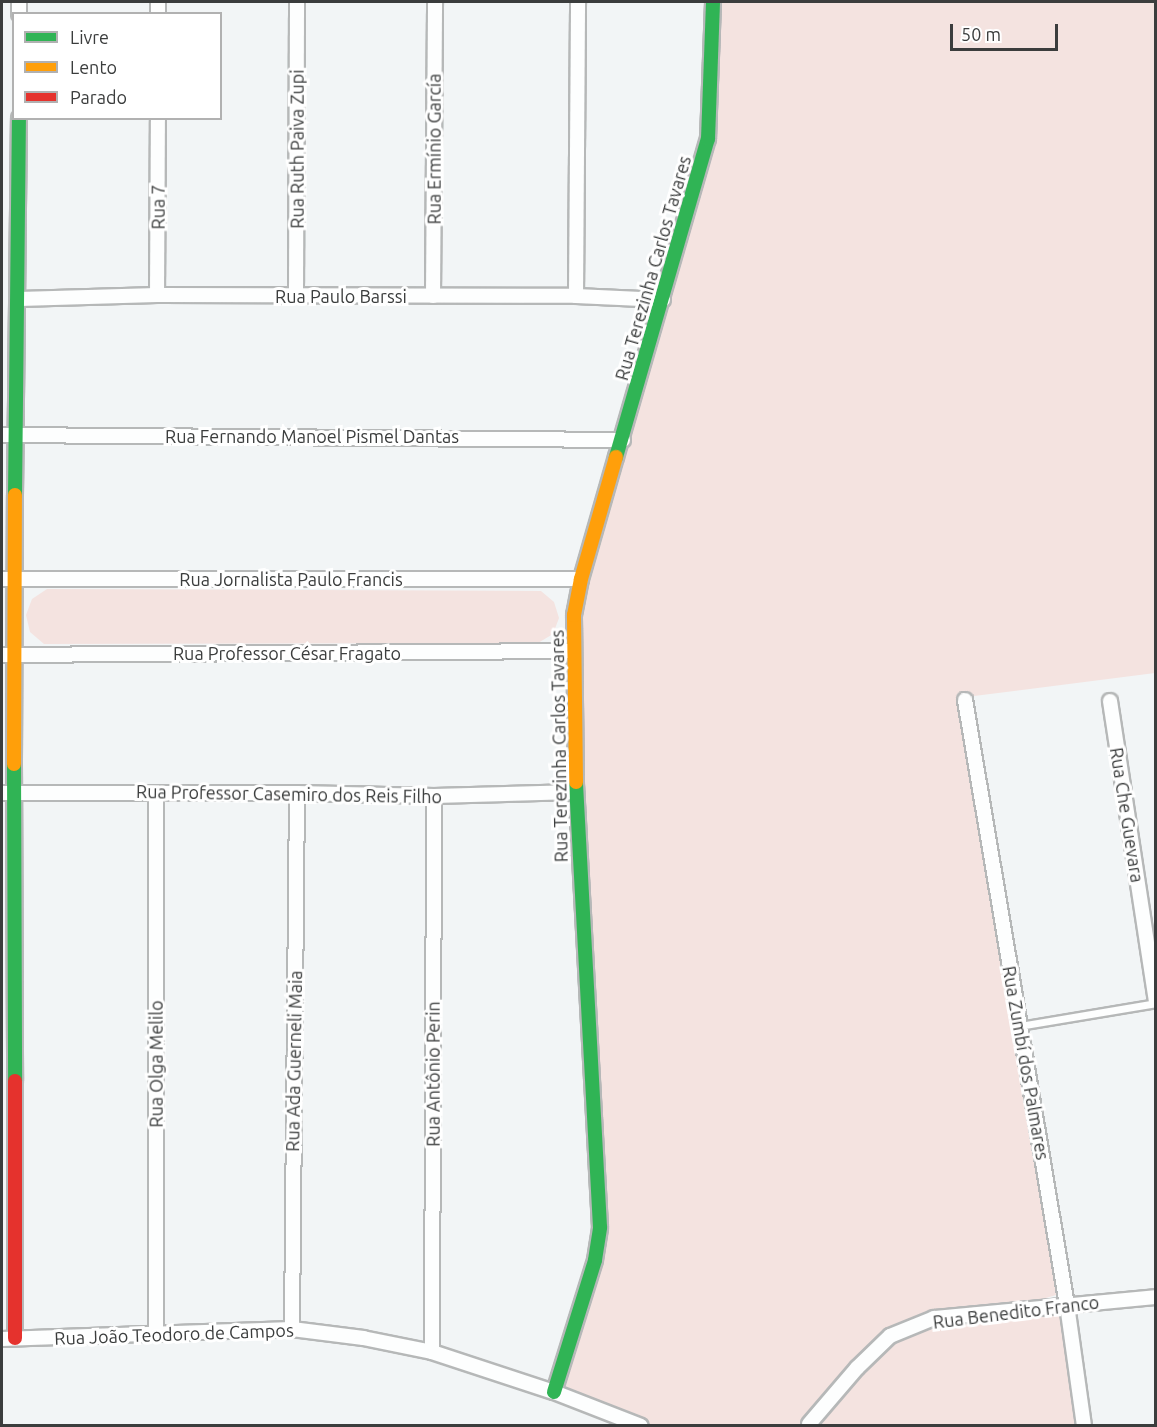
<!DOCTYPE html>
<html>
<head>
<meta charset="utf-8">
<style>
  body { margin:0 }
  #map { position:relative; width:1157px; height:1427px; overflow:hidden; background:#f2f5f6; font-family:Ubuntu,sans-serif }
  div>[style] { position:absolute }
  .green>* { inset:0; background:#f4e3e0 }
  .roads { filter:drop-shadow(2px 0 #b6b8b8) drop-shadow(-2px 0 #b6b8b8) drop-shadow(0 2px #b6b8b8) drop-shadow(0 -2px #b6b8b8) }
  .lane>* { height:7px; margin:-3.5px; padding:0 3.5px; transform-origin:3.5px; border-radius:3.5px; background:#fdfefe }
  .street>* { height:14px; margin:-7px; padding:0 7px; transform-origin:7px; border-radius:7px; background:#fdfefe }
  .fast>* { height:14px; margin:-7px; padding:0 7px; transform-origin:7px; border-radius:7px; background:#30b455 }
  .slow>* { height:14px; margin:-7px; padding:0 7px; transform-origin:7px; border-radius:7px; background:#ff9f0a }
  .jam>* { height:14px; margin:-7px; padding:0 7px; transform-origin:7px; border-radius:7px; background:#e5322d }
  span { translate:-50% -50%; white-space:nowrap; text-align:center; line-height:1.15; -webkit-text-stroke:6px #fff; paint-order:stroke }
  .street-label { font-size:18px; color:#3b3d3d }
  .frame { position:absolute; inset:0; border:3px solid #3b3d3d; pointer-events:none }
  .legend { position:absolute; left:12px; top:12px; width:210px; height:108px; box-sizing:border-box; background:#fff; border:2px solid #b1b1b1; margin:0; padding:8px 10px; list-style:none; font-size:18px; color:#3b3d3d }
  .legend li { display:flex; align-items:center; gap:12px; height:30px }
  .legend b { width:30px; border:2px solid #b1b1b1 }
  .scale { position:absolute; left:950px; top:24px; width:108px; height:27px; box-sizing:border-box; border:3px solid #3b3d3d; border-top:0; padding-left:8px; font-size:18px; line-height:21px; white-space:nowrap; color:#3b3d3d; -webkit-text-stroke:4px #fff; paint-order:stroke }
</style>
</head>
<body>
<div id="map">
  <div class="green">
    <i style="clip-path:polygon(713px 2px,1155px 2px,1155px 673px,958px 698px,1063px 1293px,1005px 1310px,1067px 1305px,1084px 1425px,821px 1425px,886px 1341px,809px 1424px,801px 1425px,641px 1425px,554px 1392px,595px 1260px,575px 836px,567px 801px,574px 615px,708px 139px)"></i>
    <i style="clip-path:polygon(47px 589px,541px 591px,554px 602px,559px 618px,553px 634px,538px 643px,44px 644px,30px 632px,26px 615px,32px 599px)"></i>
  </div>
  <div class="roads">
    <div class="lane">
      <i style="left:1019px;top:1026px;width:139px;rotate:-9.5deg"></i>
    </div>
    <div class="street">
      <i style="left:19px;top:14px;width:12px;rotate:-90deg"></i>
      <i style="left:158px;top:14px;width:12px;rotate:-90deg"></i>
      <i style="left:157px;top:295px;width:177px;rotate:-89.7deg"></i>
      <i style="left:296px;top:296px;width:294px;rotate:-89.8deg"></i>
      <i style="left:433px;top:296px;width:294px;rotate:-89.6deg"></i>
      <i style="left:576px;top:296px;width:294px;rotate:-89.6deg"></i>
      <i style="left:19px;top:299px;width:138px;rotate:-1.7deg"></i>
      <i style="left:157px;top:295px;width:419px;rotate:0.1deg"></i>
      <i style="left:576px;top:296px;width:87px;rotate:2.6deg"></i>
      <i style="left:2px;top:435px;width:621px;rotate:0.46deg"></i>
      <i style="left:2px;top:579px;width:579px"></i>
      <i style="left:2px;top:655px;width:571px;rotate:-0.4deg"></i>
      <i style="left:965px;top:700px;width:614px;rotate:80.43deg"></i>
      <i style="left:1067px;top:1305px;width:122px;rotate:82deg"></i>
      <i style="left:1110px;top:701px;width:303px;rotate:81.3deg"></i>
      <i style="left:2px;top:793px;width:295px"></i>
      <i style="left:297px;top:793px;width:137px;rotate:1.3deg"></i>
      <i style="left:434px;top:796px;width:142px;rotate:-1.6deg"></i>
      <i style="left:292px;top:1329px;width:536px;rotate:-89.47deg"></i>
      <i style="left:156px;top:1334px;width:541px;rotate:-90deg"></i>
      <i style="left:2px;top:1339px;width:290px;rotate:-2deg"></i>
      <i style="left:292px;top:1329px;width:72px;rotate:7.2deg"></i>
      <i style="left:363px;top:1338px;width:70px;rotate:11.5deg"></i>
      <i style="left:432px;top:1352px;width:128px;rotate:18.2deg"></i>
      <i style="left:554px;top:1392px;width:93px;rotate:21.3deg"></i>
      <i style="left:432px;top:1352px;width:556px;rotate:-89.79deg"></i>
      <i style="left:809px;top:1424px;width:74px;rotate:-49.4deg"></i>
      <i style="left:857px;top:1368px;width:46px;rotate:-44.1deg"></i>
      <i style="left:890px;top:1336px;width:48px;rotate:-22.2deg"></i>
      <i style="left:934px;top:1318px;width:223px;rotate:-5.4deg"></i>
    </div>
    <div class="fast">
      <i style="left:616px;top:457px;width:331px;rotate:-73.9deg"></i>
      <i style="left:708px;top:139px;width:137px;rotate:-87.9deg"></i>
      <i style="left:15px;top:495px;width:377px;rotate:-89.4deg"></i>
      <i style="left:14px;top:764px;width:317px;rotate:89.8deg"></i>
      <i style="left:554px;top:1392px;width:138px;rotate:-72.7deg"></i>
      <i style="left:595px;top:1260px;width:33px;rotate:-81deg"></i>
      <i style="left:600px;top:1227px;width:446px;rotate:-93.1deg"></i>
    </div>
    <div class="slow">
      <i style="left:14px;top:764px;width:269px;rotate:-89.8deg"></i>
      <i style="left:576px;top:782px;width:167px;rotate:-90.7deg"></i>
      <i style="left:574px;top:615px;width:37px;rotate:-79deg"></i>
      <i style="left:581px;top:579px;width:127px;rotate:-74deg"></i>
    </div>
    <div class="jam">
      <i style="left:15px;top:1081px;width:257px;rotate:90deg"></i>
    </div>
  </div>
  <div class="street-label">
    <span style="left:297px;top:149px;rotate:-90deg">Rua Ruth Paiva Zupi</span>
    <span style="left:434px;top:149px;rotate:-90deg">Rua Ermínio García</span>
    <span style="left:158px;top:207px;rotate:-90deg">Rua 7</span>
    <span style="left:653px;top:268px;rotate:-74deg">Rua Terezinha Carlos Tavares</span>
    <span style="left:341px;top:296px">Rua Paulo Barssi</span>
    <span style="left:312px;top:436px">Rua Fernando Manoel Pismel Dantas</span>
    <span style="left:291px;top:579px">Rua Jornalista Paulo Francis</span>
    <span style="left:287px;top:653px">Rua Professor César Fragato</span>
    <span style="left:559px;top:746px;rotate:-91deg">Rua Terezinha Carlos Tavares</span>
    <span style="left:289px;top:794px;rotate:1deg">Rua Professor Casemiro dos Reis Filho</span>
    <span style="left:1127px;top:815px;rotate:81deg">Rua Che Guevara</span>
    <span style="left:294px;top:1061px;rotate:-89deg">Rua Ada Guerneli Maia</span>
    <span style="left:1026px;top:1063px;rotate:80deg">Rua Zumbí dos Palmares</span>
    <span style="left:156px;top:1064px;rotate:-90deg">Rua Olga Melilo</span>
    <span style="left:433px;top:1074px;rotate:-90deg">Rua Antônio Perin</span>
    <span style="left:1016px;top:1312px;rotate:-7deg">Rua Benedito Franco</span>
    <span style="left:174px;top:1334px;rotate:-2deg">Rua João Teodoro de Campos</span>
  </div>
  <div class="frame"></div>
  <ul class="legend">
  <li><b style="height:8px;background:#30b455"></b>Livre</li>
  <li><b style="height:8px;background:#ff9f0a"></b>Lento</li>
  <li><b style="height:8px;background:#e5322d"></b>Parado</li>
  </ul>
  <div class="scale">50 m</div>
</div>
</body>
</html>
